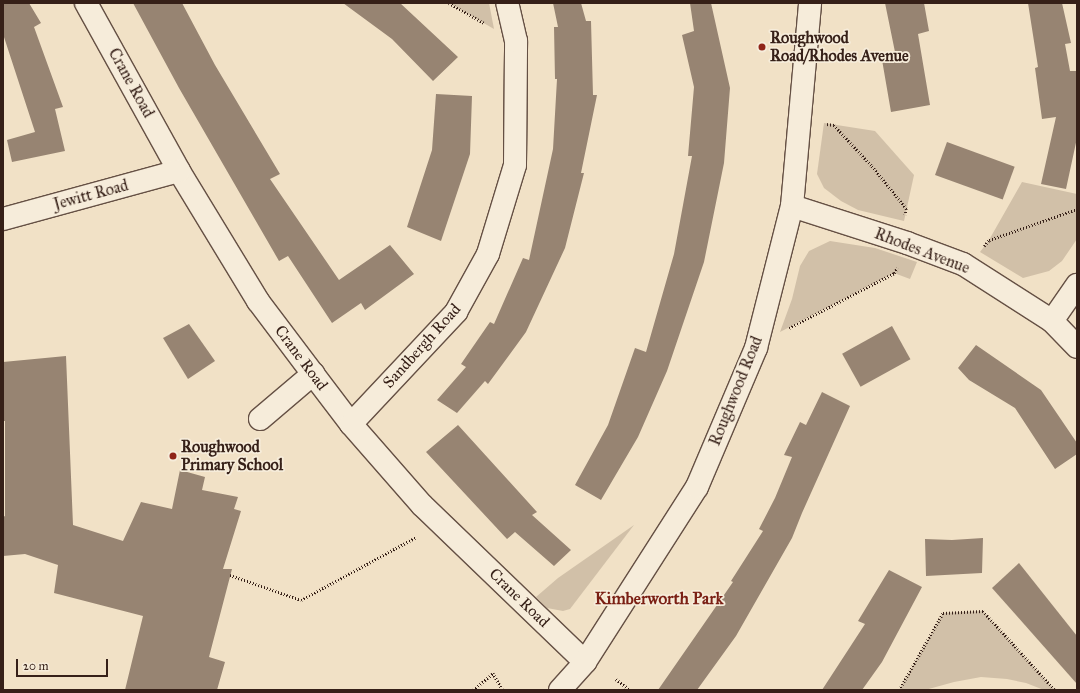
<!DOCTYPE html>
<html>
<head>
<meta charset="utf-8">
<style>
  body { margin:0 }
  #map { position:relative; width:1080px; height:693px; overflow:hidden; background:#f1e1c6; font-family:"IM FELL Great Primer",serif }
  div>[style] { position:absolute }
  .green>* { inset:0; background:#d1c0a8 }
  .building>* { inset:0; background:#978472; transform-origin:0 0 }
  .path>* { height:2.5px; margin-top:-1.25px; transform-origin:0; background:repeating-linear-gradient(90deg,#362018 0 1px,transparent 0 3px) }
  .roads { filter:drop-shadow(1px 0 #655044) drop-shadow(-1px 0 #655044) drop-shadow(0 1px #655044) drop-shadow(0 -1px #655044) }
  .minor>* { height:22px; margin:-11px; padding:0 11px; transform-origin:11px; border-radius:11px; background:#f6ecda }
  .dots>* { width:11px; height:11px; translate:-50% -50%; box-sizing:border-box; border:2px solid #f6ecda; border-radius:50% }
  span { translate:-50% -50%; white-space:nowrap; text-align:center; line-height:1.15; -webkit-text-stroke:3.5px #f6ecda; paint-order:stroke }
  .poi-label { font-size:16px; color:#362018; font-weight:700 }
  .left { translate:0 -50%; text-align:left }
  .street-label { font-size:16px; color:#362018 }
  .neighbourhood-label { font-size:17px; color:#7a1f14; font-weight:700 }
  .frame { position:absolute; inset:0; border:4px solid #362018; pointer-events:none }
  .scale { position:absolute; left:16px; top:659px; width:92px; height:18px; box-sizing:border-box; border:2px solid #362018; border-top:0; padding-left:5px; font-size:12px; line-height:14px; white-space:nowrap; color:#362018; -webkit-text-stroke:3px #f6ecda; paint-order:stroke }
</style>
</head>
<body>
<div id="map">
  <div class="green">
    <i style="clip-path:polygon(449px 3px,489px 3px,494px 29px)"></i>
    <i style="clip-path:polygon(824px 123px,875px 131px,914px 175px,904px 221px,858px 210px,841px 201px,824px 188px,817px 174px)"></i>
    <i style="clip-path:polygon(1022px 182px,1077px 194px,1077px 239px,1062px 261px,1049px 271px,1023px 278px,980px 252px,989px 240px)"></i>
    <i style="clip-path:polygon(830px 241px,875px 248px,917px 262px,910px 279px,894px 273px,780px 332px,792px 299px,800px 266px,809px 251px)"></i>
    <i style="clip-path:polygon(634px 525px,570px 609px,563px 611px,547px 608px,536px 597px,558px 578px)"></i>
    <i style="clip-path:polygon(983px 611px,1055px 690px,1044px 690px,1026px 683px,1007px 679px,981px 677px,954px 682px,925px 690px,899px 690px,943px 613px)"></i>
  </div>
  <div class="building">
    <i style="clip-path:polygon(3px 3px,29px 3px,41px 23px,34px 27px,63px 107px,55px 109px,65px 151px,12px 162px,7px 140px,35px 132px,3px 34px)"></i>
    <i style="clip-path:polygon(133px 3px,182px 3px,215px 65px,280px 174px,270px 179px,339px 280px,390px 245px,414px 274px,365px 310px,361px 303px,332px 323px,288px 256px,279px 261px,179px 88px)"></i>
    <i style="clip-path:polygon(343px 3px,400px 3px,458px 57px,433px 81px,392px 39px)"></i>
    <i style="clip-path:polygon(553px 3px,581px 3px,586px 21px,591px 21px,593px 95px,597px 95px,581px 173px,584px 173px,565px 248px,526px 332px,488px 384px,485px 381px,457px 413px,437px 400px,466px 367px,461px 364px,490px 322px,494px 324px,523px 258px,529px 260px,553px 149px,557px 79px,555px 79px,554px 27px,558px 27px)"></i>
    <i style="clip-path:polygon(690px 3px,711px 3px,730px 88px,724px 163px,704px 262px,667px 371px,638px 437px,601px 500px,575px 485px,608px 425px,635px 348px,646px 352px,674px 254px,692px 156px,688px 156px,694px 87px,682px 35px,694px 31px)"></i>
    <i style="clip-path:polygon(885px 3px,924px 3px,929px 31px,918px 34px,930px 105px,891px 112px,881px 54px,895px 52px)"></i>
    <i style="clip-path:polygon(1028px 3px,1062px 3px,1071px 43px,1065px 44px,1070px 71px,1077px 71px,1077px 138px,1066px 189px,1041px 184px,1056px 117px,1042px 119px,1035px 68px,1038px 67px)"></i>
    <i style="clip-path:polygon(436px 94px,472px 96px,470px 154px,441px 241px,407px 227px,432px 150px)"></i>
    <i style="left:947px;top:142px;width:72px;height:35px;rotate:20deg"></i>
    <i style="clip-path:polygon(189px 324px,215px 361px,188px 379px,163px 338px)"></i>
    <i style="left:892px;top:326px;width:38px;height:57px;rotate:61deg"></i>
    <i style="clip-path:polygon(976px 345px,1041px 390px,1077px 443px,1077px 454px,1055px 469px,1015px 408px,969px 380px,958px 368px)"></i>
    <i style="clip-path:polygon(66px 356px,73px 525px,123px 541px,141px 502px,172px 509px,180px 470px,205px 477px,202px 490px,238px 497px,234px 509px,241px 511px,223px 569px,232px 569px,209px 657px,225px 662px,217px 690px,125px 690px,143px 616px,54px 593px,58px 565px,25px 554px,3px 556px,3px 517px,5px 516px,5px 421px,3px 421px,3px 362px)"></i>
    <i style="clip-path:polygon(822px 392px,850px 406px,802px 513px,792px 538px,736px 636px,697px 690px,658px 690px,733px 582px,731px 581px,763px 531px,759px 529px,775px 498px,792px 457px,784px 455px,800px 422px,806px 425px)"></i>
    <i style="clip-path:polygon(458px 425px,537px 512px,532px 515px,571px 550px,554px 566px,515px 532px,507px 539px,426px 452px)"></i>
    <i style="clip-path:polygon(983px 538px,982px 573px,926px 576px,925px 539px,952px 540px)"></i>
    <i style="clip-path:polygon(1019px 563px,1077px 636px,1077px 684px,992px 588px)"></i>
    <i style="clip-path:polygon(889px 570px,922px 587px,882px 662px,862px 690px,822px 690px,865px 624px,858px 621px)"></i>
  </div>
  <div class="path">
    <i style="left:449px;top:3px;width:40px;rotate:29.7deg"></i>
    <i style="left:827px;top:124px;width:7px;rotate:8deg"></i>
    <i style="left:834px;top:125px;width:56px;rotate:47.2deg"></i>
    <i style="left:872px;top:166px;width:55px;rotate:50.9deg"></i>
    <i style="left:907px;top:209px;width:6px;rotate:108deg"></i>
    <i style="left:984px;top:246px;width:8px;rotate:-50deg"></i>
    <i style="left:989px;top:240px;width:93px;rotate:-19.4deg"></i>
    <i style="left:789px;top:328px;width:119px;rotate:-27.6deg"></i>
    <i style="left:894px;top:273px;width:6px;rotate:-59deg"></i>
    <i style="left:230px;top:575px;width:75px;rotate:19.4deg"></i>
    <i style="left:301px;top:600px;width:131px;rotate:-28.7deg"></i>
    <i style="left:616px;top:679px;width:18px;rotate:38deg"></i>
    <i style="left:473px;top:690px;width:26px;rotate:-40deg"></i>
    <i style="left:493px;top:673px;width:20px;rotate:60deg"></i>
    <i style="left:899px;top:690px;width:89px;rotate:-60.3deg"></i>
    <i style="left:943px;top:613px;width:40px;rotate:-2.9deg"></i>
    <i style="left:983px;top:611px;width:107px;rotate:47.7deg"></i>
  </div>
  <div class="roads">
    <div class="minor">
      <i style="left:86px;top:3px;width:192px;rotate:61deg"></i>
      <i style="left:179px;top:171px;width:152px;rotate:58.7deg"></i>
      <i style="left:258px;top:301px;width:91px;rotate:53deg"></i>
      <i style="left:313px;top:374px;width:63px;rotate:52.8deg"></i>
      <i style="left:351px;top:424px;width:108px;rotate:48.8deg"></i>
      <i style="left:422px;top:505px;width:226px;rotate:43.9deg"></i>
      <i style="left:792px;top:206px;width:121px;rotate:17.8deg"></i>
      <i style="left:907px;top:243px;width:60px;rotate:20.6deg"></i>
      <i style="left:963px;top:264px;width:106px;rotate:32.6deg"></i>
      <i style="left:1052px;top:321px;width:36px;rotate:46deg"></i>
      <i style="left:3px;top:219px;width:182px;rotate:-15.3deg"></i>
      <i style="left:1052px;top:321px;width:44px;rotate:-55.2deg"></i>
      <i style="left:260px;top:419px;width:70px;rotate:-40.3deg"></i>
      <i style="left:351px;top:424px;width:154px;rotate:-46.8deg"></i>
      <i style="left:456px;top:312px;width:66px;rotate:-61.1deg"></i>
      <i style="left:488px;top:254px;width:93px;rotate:-73.1deg"></i>
      <i style="left:515px;top:165px;width:124px;rotate:-89.5deg"></i>
      <i style="left:516px;top:41px;width:39px;rotate:-103deg"></i>
      <i style="left:560px;top:690px;width:38px;rotate:-48deg"></i>
      <i style="left:585px;top:662px;width:208px;rotate:-57.4deg"></i>
      <i style="left:697px;top:487px;width:151px;rotate:-67deg"></i>
      <i style="left:756px;top:348px;width:146px;rotate:-75.8deg"></i>
      <i style="left:792px;top:206px;width:204px;rotate:-84.9deg"></i>
    </div>
  </div>
  <div class="dots">
    <i style="left:762px;top:47px;background:#8f2418"></i>
    <i style="left:173px;top:456px;background:#8f2418"></i>
  </div>
  <div class="poi-label">
    <span class="left" style="left:770px;top:47px">Roughwood<br>Road/Rhodes Avenue</span>
    <span class="left" style="left:181px;top:456px">Roughwood<br>Primary School</span>
  </div>
  <div class="street-label">
    <span style="left:131px;top:83px;rotate:61deg">Crane Road</span>
    <span style="left:91px;top:195px;rotate:-15deg">Jewitt Road</span>
    <span style="left:922px;top:251px;rotate:21deg">Rhodes Avenue</span>
    <span style="left:422px;top:346px;rotate:-48deg">Sandbergh Road</span>
    <span style="left:301px;top:358px;rotate:53deg">Crane Road</span>
    <span style="left:736px;top:391px;rotate:-68deg">Roughwood Road</span>
    <span style="left:519px;top:598px;rotate:44deg">Crane Road</span>
  </div>
  <div class="neighbourhood-label">
    <span style="left:659px;top:599px">Kimberworth Park</span>
  </div>
  <div class="frame"></div>
  <div class="scale">20 m</div>
</div>
</body>
</html>
